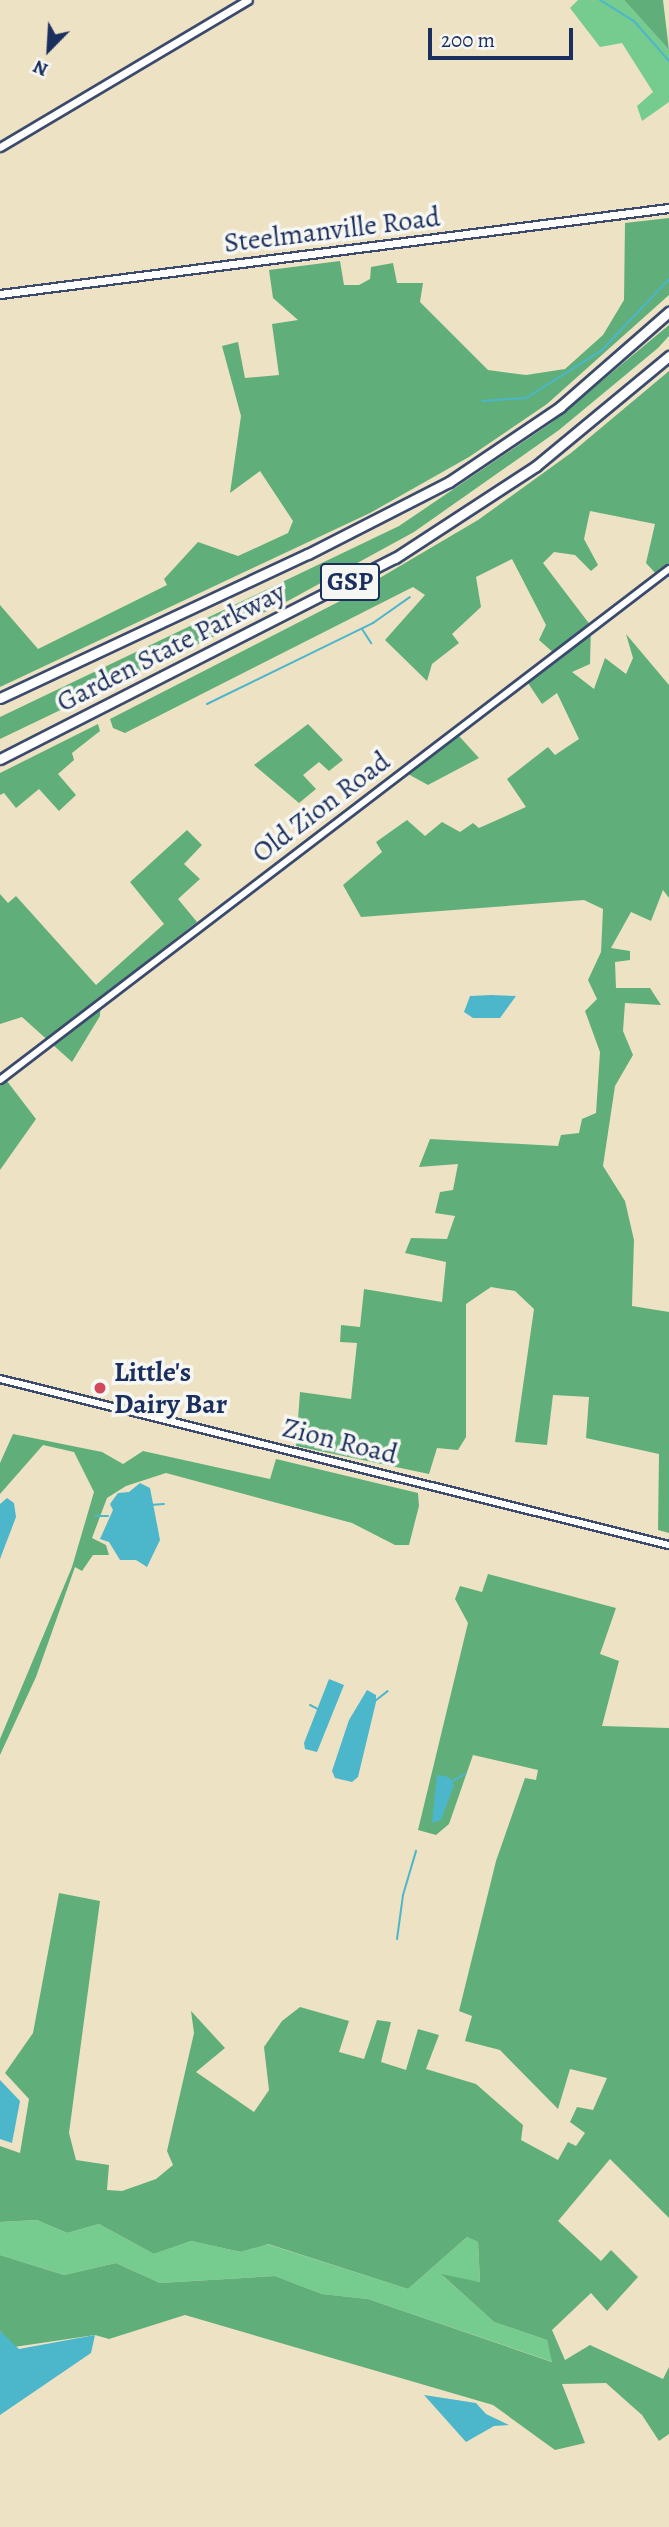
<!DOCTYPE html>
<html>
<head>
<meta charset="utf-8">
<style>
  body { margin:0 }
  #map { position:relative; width:669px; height:2527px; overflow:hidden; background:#eee2c5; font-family:Alegreya,serif }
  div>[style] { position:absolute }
  .green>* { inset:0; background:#76cb8f }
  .forest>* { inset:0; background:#60af7a }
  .water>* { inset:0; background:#4cb6ca }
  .stream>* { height:2px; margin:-1px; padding:0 1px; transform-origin:1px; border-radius:1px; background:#4cb6ca }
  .roads { filter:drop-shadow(2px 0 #3b4a6d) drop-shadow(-2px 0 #3b4a6d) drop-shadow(0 2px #3b4a6d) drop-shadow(0 -2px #3b4a6d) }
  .tertiary>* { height:6px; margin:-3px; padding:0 3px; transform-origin:3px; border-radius:3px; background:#fff }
  .secondary>* { height:7px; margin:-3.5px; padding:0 3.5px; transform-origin:3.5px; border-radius:3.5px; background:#fff }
  .motorway>* { height:9px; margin:-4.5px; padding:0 4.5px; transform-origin:4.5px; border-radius:4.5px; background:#fff }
  .dots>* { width:19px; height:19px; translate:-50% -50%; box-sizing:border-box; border:4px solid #f6f6f2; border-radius:50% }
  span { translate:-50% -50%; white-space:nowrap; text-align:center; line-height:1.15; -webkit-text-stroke:7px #f6f6f2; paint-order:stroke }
  .shield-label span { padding:2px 5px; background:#f6f6f2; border:2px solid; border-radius:5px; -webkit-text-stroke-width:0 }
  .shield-label { font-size:26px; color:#1b2f5e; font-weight:700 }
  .street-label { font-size:28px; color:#1b2f5e }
  .poi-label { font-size:28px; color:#1b2f5e; font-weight:700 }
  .left { translate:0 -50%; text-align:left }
  .north { position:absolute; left:14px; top:14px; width:70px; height:70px; -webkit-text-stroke:5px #f6f6f2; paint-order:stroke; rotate:204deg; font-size:19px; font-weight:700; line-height:28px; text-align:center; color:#1b2f5e }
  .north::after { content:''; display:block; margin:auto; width:24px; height:32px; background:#1b2f5e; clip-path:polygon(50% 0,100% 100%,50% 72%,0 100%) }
  .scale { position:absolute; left:428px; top:28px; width:145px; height:32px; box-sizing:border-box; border:4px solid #1b2f5e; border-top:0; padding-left:9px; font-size:21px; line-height:24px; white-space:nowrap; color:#1b2f5e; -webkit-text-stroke:5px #f6f6f2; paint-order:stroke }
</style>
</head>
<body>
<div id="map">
  <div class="green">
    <i style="clip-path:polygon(578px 0,624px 0,669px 50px,669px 102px,642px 121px,637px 106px,653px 92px,622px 43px,600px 47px,570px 8px)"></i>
    <i style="clip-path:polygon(37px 2220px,67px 2233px,99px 2224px,154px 2254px,191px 2241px,241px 2252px,267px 2244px,408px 2289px,467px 2237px,478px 2242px,480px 2282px,443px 2276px,494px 2322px,547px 2340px,553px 2362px,368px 2299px,322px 2294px,275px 2276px,160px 2283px,116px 2263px,64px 2275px,0 2255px,0 2222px)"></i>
  </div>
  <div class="forest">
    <i style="clip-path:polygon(624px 0,663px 0,669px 50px)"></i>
    <i style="clip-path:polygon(669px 218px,669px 295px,547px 404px,469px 457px,370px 513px,0 687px,0 605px,38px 649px,167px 585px,164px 579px,198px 542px,238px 556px,288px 533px,293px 521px,260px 471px,230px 493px,241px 416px,222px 346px,238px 342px,245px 378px,279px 375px,272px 324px,298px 320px,273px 298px,269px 270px,340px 261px,344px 285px,359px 285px,370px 279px,371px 267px,393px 263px,397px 283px,423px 283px,420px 302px,488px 370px,526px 375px,565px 369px,603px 335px,624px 300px,625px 223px)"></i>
    <i style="clip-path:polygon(669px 325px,669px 336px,658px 348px,559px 430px,414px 532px,286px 602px,0 739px,0 717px,399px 526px,551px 423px)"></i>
    <i style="clip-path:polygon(669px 371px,669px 568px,658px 576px,646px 563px,655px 524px,590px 511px,584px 539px,598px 565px,591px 571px,575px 555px,554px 552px,543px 563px,591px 626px,590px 664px,572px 672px,594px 689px,605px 658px,626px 674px,633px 658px,626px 634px,669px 685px,669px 898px,663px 890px,651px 921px,631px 912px,611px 948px,630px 951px,630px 960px,615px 962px,616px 988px,650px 988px,661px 1005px,625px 1003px,623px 1031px,633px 1055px,615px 1086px,603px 1166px,625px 1201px,634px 1240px,632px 1306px,669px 1312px,669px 1533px,658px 1530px,659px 1454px,586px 1438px,589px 1397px,553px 1395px,547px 1445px,515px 1442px,534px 1309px,515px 1291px,491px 1287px,466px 1304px,466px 1437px,458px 1450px,437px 1448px,429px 1474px,296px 1446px,300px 1392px,351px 1399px,357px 1343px,340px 1342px,341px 1325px,360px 1327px,364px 1289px,442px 1302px,446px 1262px,405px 1253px,411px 1238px,447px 1239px,455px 1216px,435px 1213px,440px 1192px,453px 1190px,458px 1164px,419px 1167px,430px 1139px,558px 1146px,561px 1135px,579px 1133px,582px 1119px,596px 1113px,600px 1052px,585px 1011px,597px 999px,588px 980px,601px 952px,603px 909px,584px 900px,361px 917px,343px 885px,382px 852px,376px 842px,407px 820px,425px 836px,442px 822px,460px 832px,473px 823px,479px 828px,526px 807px,507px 779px,548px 747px,555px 755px,579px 739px,557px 693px,542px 704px,524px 677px,555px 654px,539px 640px,546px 625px,512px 559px,476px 577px,481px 607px,452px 634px,459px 643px,432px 664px,427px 681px,385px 640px,425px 595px,413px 587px,125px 733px,113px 728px,110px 719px,344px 599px,478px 520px,571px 453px)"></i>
    <i style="clip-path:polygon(98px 724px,100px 731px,72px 753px,74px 760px,58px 774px,76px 795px,59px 811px,39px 789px,16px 808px,4px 793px,0 795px,0 773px)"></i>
    <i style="clip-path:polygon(308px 724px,343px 760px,329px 771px,319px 762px,303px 775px,316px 789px,299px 803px,254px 765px)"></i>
    <i style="clip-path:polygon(459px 736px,479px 758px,428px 785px,408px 774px)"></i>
    <i style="clip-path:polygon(187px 830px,202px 845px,184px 864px,200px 879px,178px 899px,197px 922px,101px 997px,100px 1016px,72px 1062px,22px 1017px,0 1024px,0 894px,8px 903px,16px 896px,96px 985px,164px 924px,130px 882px)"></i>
    <i style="clip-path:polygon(0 1072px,36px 1119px,0 1170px)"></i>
    <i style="clip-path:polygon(13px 1434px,102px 1452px,123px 1464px,143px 1451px,270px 1479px,276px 1459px,418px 1493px,419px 1506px,409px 1545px,395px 1545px,352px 1523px,166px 1473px,126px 1486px,107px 1498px,92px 1538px,106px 1545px,109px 1555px,93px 1555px,82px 1571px,75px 1567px,36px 1677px,0 1755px,0 1739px,72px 1567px,94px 1492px,74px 1452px,43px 1445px,0 1494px,0 1463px)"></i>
    <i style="clip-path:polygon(488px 1574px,616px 1608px,600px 1654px,619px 1661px,602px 1726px,669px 1728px,669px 2218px,610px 2159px,558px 2221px,601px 2261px,611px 2250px,638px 2277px,607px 2311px,591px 2293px,552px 2330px,565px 2360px,590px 2345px,663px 2379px,669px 2367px,669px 2434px,659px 2441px,642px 2415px,606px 2383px,562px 2384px,585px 2443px,555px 2450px,493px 2405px,185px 2315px,109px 2339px,95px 2335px,14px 2347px,0 2331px,0 2255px,64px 2275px,116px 2263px,160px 2283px,275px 2276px,322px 2294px,368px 2299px,552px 2362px,547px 2340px,494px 2322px,441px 2274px,480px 2282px,478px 2242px,467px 2237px,408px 2289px,268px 2244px,241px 2252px,191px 2241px,154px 2254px,99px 2224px,67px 2233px,37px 2220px,0 2222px,0 2146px,20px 2153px,29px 2099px,5px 2073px,33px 2033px,59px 1893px,100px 1901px,69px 2133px,76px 2160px,109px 2165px,107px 2190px,122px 2191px,156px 2179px,173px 2165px,167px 2151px,194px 2033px,191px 2011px,225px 2048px,196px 2072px,254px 2112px,269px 2090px,264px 2047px,282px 2021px,300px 2007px,349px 2021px,339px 2052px,364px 2059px,377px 2020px,391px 2022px,381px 2062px,406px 2070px,418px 2029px,439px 2035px,426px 2069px,476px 2084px,523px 2125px,521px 2140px,558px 2160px,568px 2142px,576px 2146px,585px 2133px,570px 2122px,577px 2107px,593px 2110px,607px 2078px,570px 2069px,558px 2109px,500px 2050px,465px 2041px,472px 2016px,459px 2011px,496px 1861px,525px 1778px,536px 1780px,538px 1770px,473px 1755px,449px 1824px,436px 1835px,418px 1830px,468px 1623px,455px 1599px,460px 1586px,482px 1592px)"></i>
  </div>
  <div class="water">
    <i style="clip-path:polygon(491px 995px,516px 996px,500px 1018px,473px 1018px,464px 1012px,470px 996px)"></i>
    <i style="clip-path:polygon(140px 1483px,150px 1488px,160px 1540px,147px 1567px,136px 1560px,120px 1560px,109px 1542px,100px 1539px,113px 1510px,110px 1504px,118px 1493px,129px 1492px)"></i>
    <i style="clip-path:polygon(7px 1498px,14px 1503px,16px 1517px,0 1559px,0 1504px)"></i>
    <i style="clip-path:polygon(329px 1679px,344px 1685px,317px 1752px,305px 1749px,304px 1743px)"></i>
    <i style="clip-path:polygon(367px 1690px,376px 1695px,376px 1702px,358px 1777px,352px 1782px,335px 1778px,332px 1771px,349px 1720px)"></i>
    <i style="clip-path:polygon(437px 1775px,449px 1777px,454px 1785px,441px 1820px,432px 1823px)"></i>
    <i style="clip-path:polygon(0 2080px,20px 2101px,12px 2143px,0 2139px)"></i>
    <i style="clip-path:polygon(0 2331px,19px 2349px,95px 2335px,91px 2353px,0 2415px)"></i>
    <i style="clip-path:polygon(424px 2395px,476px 2403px,486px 2414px,509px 2425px,494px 2426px,466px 2442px)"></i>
  </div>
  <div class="stream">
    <i style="left:600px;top:0;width:40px;rotate:32deg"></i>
    <i style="left:634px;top:21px;width:53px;rotate:48.8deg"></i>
    <i style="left:482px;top:401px;width:44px;rotate:-3.9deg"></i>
    <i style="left:526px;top:398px;width:89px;rotate:-32.1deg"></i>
    <i style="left:601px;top:351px;width:99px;rotate:-46.6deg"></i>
    <i style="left:362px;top:629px;width:17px;rotate:57deg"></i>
    <i style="left:207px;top:704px;width:185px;rotate:-26deg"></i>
    <i style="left:373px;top:623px;width:45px;rotate:-35.1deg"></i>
    <i style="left:150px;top:1505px;width:14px;rotate:-4deg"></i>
    <i style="left:95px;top:1516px;width:13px"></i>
    <i style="left:375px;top:1701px;width:16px;rotate:-38deg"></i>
    <i style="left:310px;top:1705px;width:9px;rotate:27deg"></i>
    <i style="left:452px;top:1781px;width:15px;rotate:-28deg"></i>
    <i style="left:397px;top:1939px;width:44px;rotate:-82.2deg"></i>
    <i style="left:403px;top:1895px;width:46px;rotate:-73.5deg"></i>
  </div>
  <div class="roads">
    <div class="tertiary">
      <i style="left:0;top:1080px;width:842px;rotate:-37.37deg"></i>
      <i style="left:0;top:1379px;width:689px;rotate:13.94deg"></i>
    </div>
    <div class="secondary">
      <i style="left:0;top:147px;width:288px;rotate:-30.7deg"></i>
      <i style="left:0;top:294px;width:675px;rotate:-7.33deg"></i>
    </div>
    <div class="motorway">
      <i style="left:0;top:698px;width:340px;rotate:-25.1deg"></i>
      <i style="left:308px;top:554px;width:158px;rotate:-27.1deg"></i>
      <i style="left:449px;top:482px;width:134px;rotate:-34deg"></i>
      <i style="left:560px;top:407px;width:145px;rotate:-41.1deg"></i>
      <i style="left:0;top:759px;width:443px;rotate:-27deg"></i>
      <i style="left:395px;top:558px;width:168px;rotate:-33.1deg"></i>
      <i style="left:536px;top:466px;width:173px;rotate:-39.6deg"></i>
    </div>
  </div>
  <div class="dots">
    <i style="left:100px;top:1388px;background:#d1495b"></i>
  </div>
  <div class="shield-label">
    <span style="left:350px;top:582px">GSP</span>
  </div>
  <div class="street-label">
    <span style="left:332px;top:230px;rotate:-7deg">Steelmanville Road</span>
    <span style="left:171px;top:647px;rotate:-27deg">Garden State Parkway</span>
    <span style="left:321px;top:807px;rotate:-37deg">Old Zion Road</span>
    <span style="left:340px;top:1441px;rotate:14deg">Zion Road</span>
  </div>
  <div class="poi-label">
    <span class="left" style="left:114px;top:1388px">Little's<br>Dairy Bar</span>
  </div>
  <div class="north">N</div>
  <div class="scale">200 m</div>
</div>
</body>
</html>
